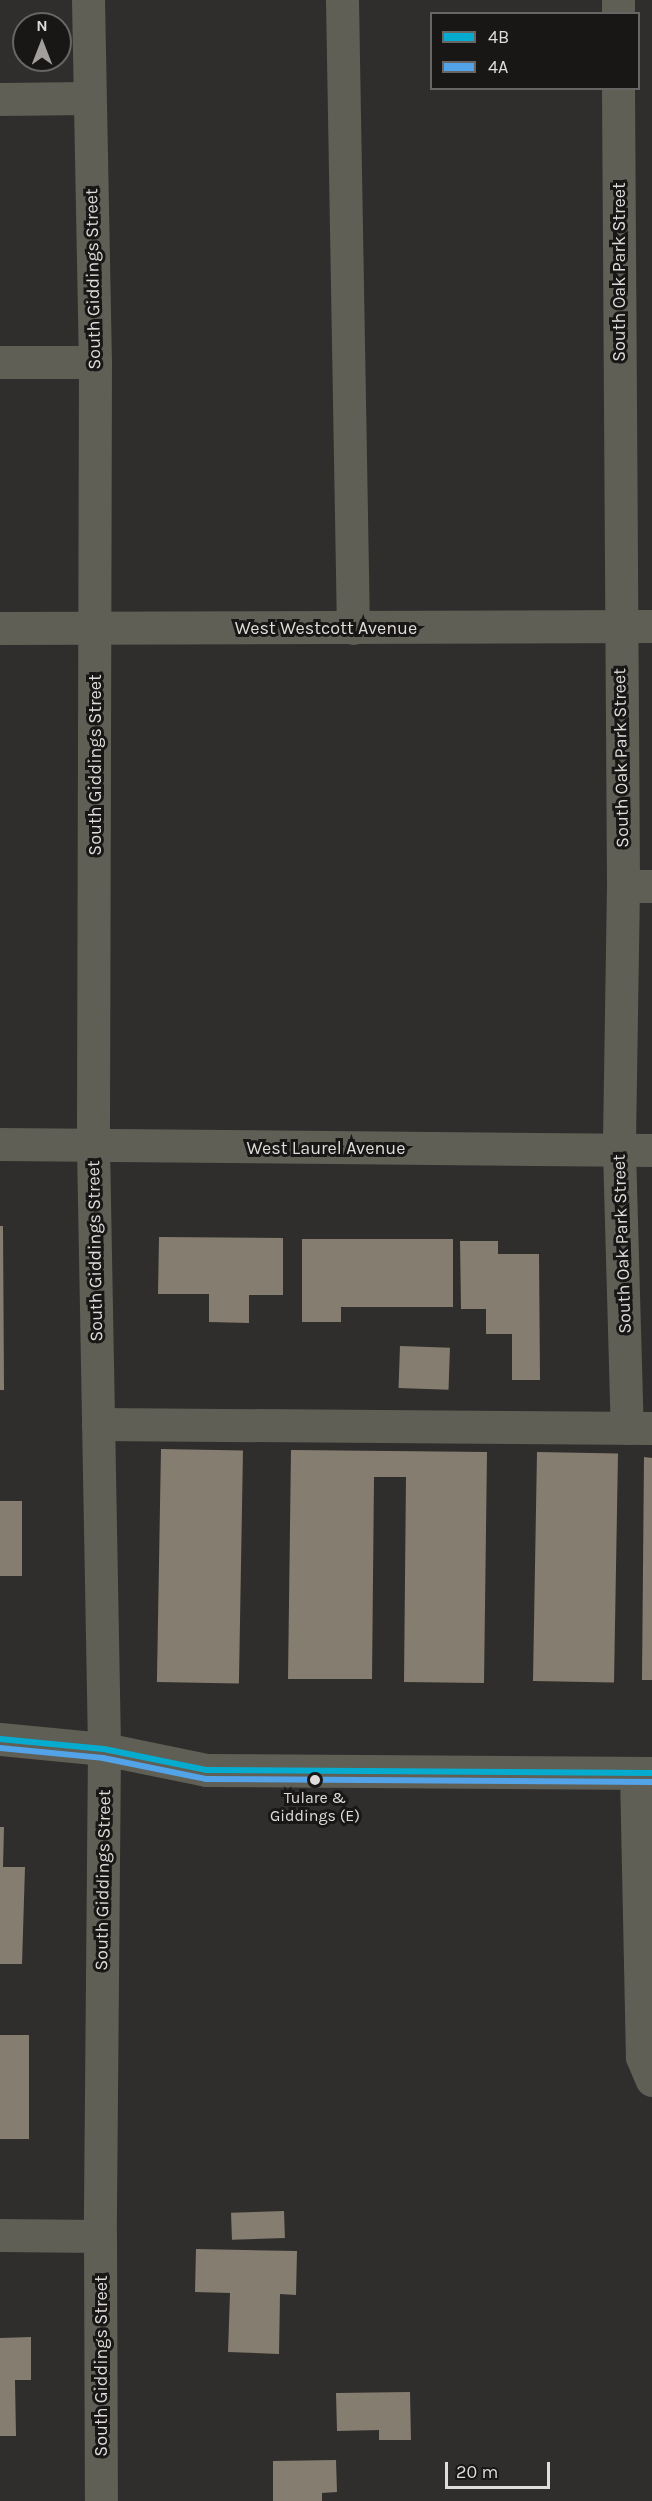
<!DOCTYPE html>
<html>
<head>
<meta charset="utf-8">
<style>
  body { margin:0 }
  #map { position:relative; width:652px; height:2501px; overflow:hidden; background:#302e2c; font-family:Karla,sans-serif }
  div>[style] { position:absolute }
  .building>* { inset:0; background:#857d70; transform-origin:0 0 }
  .minor>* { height:33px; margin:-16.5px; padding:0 16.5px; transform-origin:16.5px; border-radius:16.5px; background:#5f5f56 }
  .bus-1>* { height:6px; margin:-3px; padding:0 3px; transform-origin:3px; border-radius:3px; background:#06acd0 }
  .bus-2>* { height:6px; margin:-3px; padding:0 3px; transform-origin:3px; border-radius:3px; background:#53a3e8 }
  .dots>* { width:16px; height:16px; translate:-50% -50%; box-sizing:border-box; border:3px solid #181715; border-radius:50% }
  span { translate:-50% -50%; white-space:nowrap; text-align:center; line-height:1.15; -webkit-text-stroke:6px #181715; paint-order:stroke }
  .bus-label { font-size:16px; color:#dfdcda }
  .street-label { font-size:18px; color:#dfdcda }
  .legend { position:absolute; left:430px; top:12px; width:210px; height:78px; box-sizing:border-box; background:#181715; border:2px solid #686664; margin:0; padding:8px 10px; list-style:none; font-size:18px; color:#dfdcda }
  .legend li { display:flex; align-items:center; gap:12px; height:30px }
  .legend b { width:30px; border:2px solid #686664 }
  .north { position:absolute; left:12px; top:12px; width:60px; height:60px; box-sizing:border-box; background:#181715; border:2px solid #686664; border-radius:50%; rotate:0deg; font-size:16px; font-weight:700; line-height:24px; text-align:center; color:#dfdcda }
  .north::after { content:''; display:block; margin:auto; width:21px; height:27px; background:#a29f9d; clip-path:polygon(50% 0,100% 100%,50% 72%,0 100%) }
  .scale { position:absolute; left:445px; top:2462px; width:105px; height:27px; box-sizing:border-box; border:3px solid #dfdcda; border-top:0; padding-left:8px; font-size:18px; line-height:21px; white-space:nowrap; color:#dfdcda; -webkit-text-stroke:4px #181715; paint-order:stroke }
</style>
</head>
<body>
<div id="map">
  <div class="building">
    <i style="clip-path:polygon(0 1226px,3px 1226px,4px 1390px,0 1390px)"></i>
    <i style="clip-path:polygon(159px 1237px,283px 1238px,283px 1295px,249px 1295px,249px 1323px,209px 1322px,209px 1294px,158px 1294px)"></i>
    <i style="clip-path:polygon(302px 1239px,453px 1239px,453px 1307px,341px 1307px,341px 1322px,302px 1322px)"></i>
    <i style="clip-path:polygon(460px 1241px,498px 1241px,498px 1254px,539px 1254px,540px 1380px,512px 1380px,512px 1334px,486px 1334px,486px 1309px,461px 1309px)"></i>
    <i style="left:400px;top:1346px;width:50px;height:42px;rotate:2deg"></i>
    <i style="left:161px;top:1449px;width:82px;height:233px;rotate:1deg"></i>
    <i style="clip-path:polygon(291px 1450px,487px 1452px,484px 1683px,404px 1682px,406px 1477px,374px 1477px,372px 1679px,288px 1679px)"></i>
    <i style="left:537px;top:1452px;width:81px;height:229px;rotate:1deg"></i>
    <i style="clip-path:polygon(644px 1457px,652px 1458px,652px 1680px,642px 1680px)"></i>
    <i style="left:0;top:1501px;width:22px;height:75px"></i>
    <i style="clip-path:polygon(0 1827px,4px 1827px,3px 1867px,25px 1867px,22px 1964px,0 1964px)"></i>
    <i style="left:0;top:2035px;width:29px;height:104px"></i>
    <i style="left:284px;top:2211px;width:27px;height:53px;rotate:88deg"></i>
    <i style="clip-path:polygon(196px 2249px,297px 2251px,296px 2295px,280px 2294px,279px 2354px,228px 2352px,230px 2293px,195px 2292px)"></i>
    <i style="clip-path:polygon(31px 2337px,31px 2380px,15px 2380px,16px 2436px,0 2436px,0 2338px)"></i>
    <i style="clip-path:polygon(410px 2392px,411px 2440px,379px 2440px,379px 2430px,337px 2431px,336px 2393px)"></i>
    <i style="clip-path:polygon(336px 2460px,337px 2492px,322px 2493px,322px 2501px,273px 2501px,273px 2461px)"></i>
  </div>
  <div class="minor">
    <i style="left:88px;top:0;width:362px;rotate:88.9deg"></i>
    <i style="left:95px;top:362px;width:784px;rotate:90.15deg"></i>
    <i style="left:93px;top:1146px;width:603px;rotate:88.95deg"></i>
    <i style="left:104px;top:1749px;width:487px;rotate:90.5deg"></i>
    <i style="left:100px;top:2236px;width:265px;rotate:89.8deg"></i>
    <i style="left:342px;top:0;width:628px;rotate:89deg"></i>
    <i style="left:618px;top:0;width:14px;rotate:90deg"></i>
    <i style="left:618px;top:88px;width:798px;rotate:89.64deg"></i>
    <i style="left:623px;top:886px;width:264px;rotate:90.9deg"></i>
    <i style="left:619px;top:1150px;width:278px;rotate:88.4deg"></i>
    <i style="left:0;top:99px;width:89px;rotate:-0.6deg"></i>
    <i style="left:0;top:362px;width:95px"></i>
    <i style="left:0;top:628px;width:652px;rotate:-0.18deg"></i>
    <i style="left:623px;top:886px;width:29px"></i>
    <i style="left:0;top:1144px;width:652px;rotate:0.53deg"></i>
    <i style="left:98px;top:1424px;width:554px;rotate:0.41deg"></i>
    <i style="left:0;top:1739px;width:104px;rotate:5.5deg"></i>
    <i style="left:104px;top:1749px;width:104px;rotate:11.6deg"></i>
    <i style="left:206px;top:1770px;width:446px;rotate:0.4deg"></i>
    <i style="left:636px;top:1773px;width:284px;rotate:88.8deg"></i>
    <i style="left:642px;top:2057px;width:25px;rotate:67deg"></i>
    <i style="left:0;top:2235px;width:100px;rotate:0.6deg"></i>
  </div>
  <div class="bus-1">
    <i style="left:0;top:1739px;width:104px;rotate:5.5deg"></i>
    <i style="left:104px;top:1749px;width:104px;rotate:11.6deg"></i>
    <i style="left:206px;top:1770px;width:446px;rotate:0.4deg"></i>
  </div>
  <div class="bus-2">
    <i style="left:0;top:1748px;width:103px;rotate:5.5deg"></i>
    <i style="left:103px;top:1758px;width:105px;rotate:11.5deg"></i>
    <i style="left:206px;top:1779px;width:446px;rotate:0.4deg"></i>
  </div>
  <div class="dots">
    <i style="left:315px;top:1780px;background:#dfdcda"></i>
  </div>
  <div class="bus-label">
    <span style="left:315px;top:1807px">Tulare &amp;<br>Giddings (E)</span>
  </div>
  <div class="street-label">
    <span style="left:619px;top:272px;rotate:-90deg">South Oak Park Street</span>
    <span style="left:93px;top:279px;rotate:-91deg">South Giddings Street</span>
    <span style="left:326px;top:628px">West Westcott Avenue</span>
    <span style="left:621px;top:758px;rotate:-91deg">South Oak Park Street</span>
    <span style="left:95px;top:765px;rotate:-90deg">South Giddings Street</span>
    <span style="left:326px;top:1148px">West Laurel Avenue</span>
    <span style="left:622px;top:1244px;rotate:-92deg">South Oak Park Street</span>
    <span style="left:95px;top:1251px;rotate:-91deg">South Giddings Street</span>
    <span style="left:103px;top:1880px;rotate:-89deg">South Giddings Street</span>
    <span style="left:101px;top:2366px;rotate:-90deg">South Giddings Street</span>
  </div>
  <ul class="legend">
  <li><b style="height:8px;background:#06acd0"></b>4B</li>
  <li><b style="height:8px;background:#53a3e8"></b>4A</li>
  </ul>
  <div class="north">N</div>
  <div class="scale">20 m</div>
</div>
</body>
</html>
